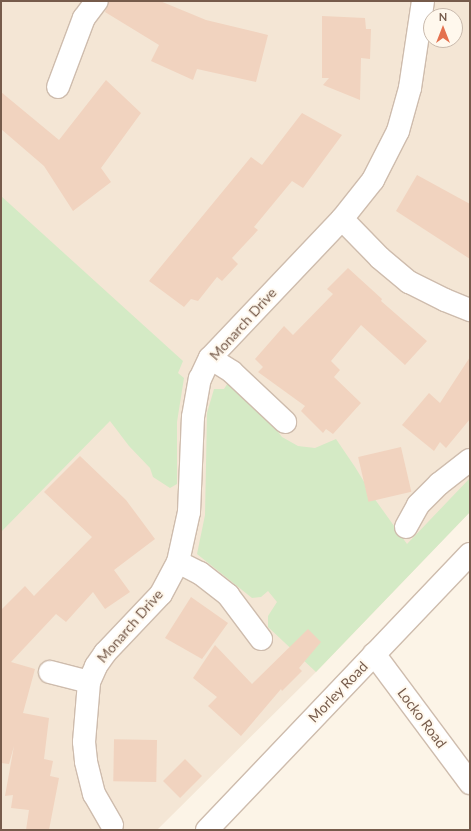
<!DOCTYPE html>
<html>
<head>
<meta charset="utf-8">
<style>
  body { margin:0 }
  #map { position:relative; width:471px; height:831px; overflow:hidden; background:#fcf4e7; font-family:Lato,sans-serif }
  div>[style] { position:absolute }
  .residential>* { inset:0; background:#f4e6d5 }
  .green>* { inset:0; background:#d4eac5 }
  .building>* { inset:0; background:#f1d3bf; transform-origin:0 0 }
  .roads { filter:drop-shadow(1px 0 #cebcad) drop-shadow(-1px 0 #cebcad) drop-shadow(0 1px #cebcad) drop-shadow(0 -1px #cebcad) }
  .minor>* { height:22px; margin:-11px; padding:0 11px; transform-origin:11px; border-radius:11px; background:#fff }
  span { translate:-50% -50%; white-space:nowrap; text-align:center; line-height:1.15; -webkit-text-stroke:4px #fff8ed; paint-order:stroke }
  .street-label { font-size:14px; color:#765b4b }
  .frame { position:absolute; inset:0; border:2px solid #765b4b; pointer-events:none }
  .north { position:absolute; left:423px; top:8px; width:40px; height:40px; box-sizing:border-box; background:#fff8ed; border:1px solid #c8b9ac; border-radius:50%; rotate:0deg; font-size:11px; font-weight:700; line-height:16px; text-align:center; color:#765b4b }
  .north::after { content:''; display:block; margin:auto; width:14px; height:18px; background:#e4714e; clip-path:polygon(50% 0,100% 100%,50% 72%,0 100%) }
</style>
</head>
<body>
<div id="map">
  <div class="residential">
    <i style="clip-path:polygon(evenodd,1px 1px,470px 1px,470px 512px,316px 672px,157px 830px,1px 830px,1px 1px,431px 16px,455px 16px,455px 40px,431px 40px,431px 16px)"></i>
  </div>
  <div class="green">
    <i style="clip-path:polygon(1px 196px,183px 361px,178px 373px,184px 378px,177px 422px,177px 484px,170px 488px,153px 477px,150px 468px,129px 446px,110px 421px,1px 532px)"></i>
    <i style="clip-path:polygon(229px 381px,259px 407px,282px 437px,298px 446px,315px 448px,336px 439px,355px 467px,374px 498px,407px 544px,470px 478px,470px 512px,316px 672px,268px 627px,268px 616px,277px 602px,268px 591px,261px 597px,252px 598px,197px 554px,205px 515px,207px 413px,214px 389px,224px 389px)"></i>
  </div>
  <div class="building">
    <i style="clip-path:polygon(109px 1px,160px 1px,206px 20px,268px 35px,256px 82px,197px 69px,193px 80px,151px 61px,159px 45px,105px 12px)"></i>
    <i style="clip-path:polygon(322px 16px,365px 18px,366px 29px,371px 29px,370px 59px,361px 58px,360px 100px,323px 85px,329px 78px,322px 78px)"></i>
    <i style="clip-path:polygon(106px 80px,141px 113px,101px 168px,111px 182px,73px 211px,44px 166px,1px 129px,1px 92px,59px 140px)"></i>
    <i style="clip-path:polygon(302px 113px,342px 135px,303px 188px,292px 181px,254px 227px,258px 230px,232px 258px,238px 264px,222px 281px,217px 277px,198px 301px,191px 299px,184px 307px,149px 281px,251px 157px,262px 165px)"></i>
    <i style="clip-path:polygon(417px 175px,470px 204px,470px 259px,396px 211px)"></i>
    <i style="clip-path:polygon(348px 268px,382px 299px,381px 301px,427px 341px,405px 365px,361px 325px,331px 361px,340px 370px,334px 377px,361px 403px,333px 434px,326px 429px,323px 433px,301px 411px,305px 406px,258px 372px,263px 367px,255px 359px,284px 326px,293px 335px,333px 294px,327px 289px)"></i>
    <i style="clip-path:polygon(470px 357px,470px 419px,446px 448px,440px 442px,434px 451px,402px 425px,429px 393px,440px 403px)"></i>
    <i style="left:401px;top:447px;width:46px;height:44px;rotate:77deg"></i>
    <i style="clip-path:polygon(80px 456px,126px 500px,155px 539px,114px 570px,130px 592px,105px 609px,93px 592px,66px 622px,56px 614px,11px 662px,35px 669px,23px 713px,49px 718px,44px 759px,53px 761px,50px 776px,59px 778px,49px 830px,26px 830px,29px 810px,11px 808px,13px 795px,5px 796px,14px 746px,9px 764px,1px 763px,1px 610px,25px 586px,34px 596px,92px 537px,44px 492px)"></i>
    <i style="clip-path:polygon(191px 597px,228px 623px,202px 659px,165px 638px)"></i>
    <i style="clip-path:polygon(308px 629px,321px 642px,299px 668px,302px 671px,282px 691px,281px 689px,241px 736px,208px 706px,217px 697px,193px 678px,215px 645px,252px 684px)"></i>
    <i style="left:157px;top:740px;width:42px;height:43px;rotate:91deg"></i>
    <i style="left:185px;top:759px;width:24px;height:31px;rotate:45deg"></i>
  </div>
  <div class="roads">
    <div class="minor">
      <i style="left:58px;top:87px;width:74px;rotate:-69.4deg"></i>
      <i style="left:84px;top:18px;width:21px;rotate:-53deg"></i>
      <i style="left:342px;top:219px;width:54px;rotate:45.7deg"></i>
      <i style="left:380px;top:258px;width:38px;rotate:40deg"></i>
      <i style="left:409px;top:282px;width:40px;rotate:26.6deg"></i>
      <i style="left:445px;top:300px;width:27px;rotate:22deg"></i>
      <i style="left:210px;top:358px;width:26px;rotate:32deg"></i>
      <i style="left:232px;top:372px;width:73px;rotate:43.3deg"></i>
      <i style="left:406px;top:527px;width:25px;rotate:-61deg"></i>
      <i style="left:418px;top:505px;width:30px;rotate:-45deg"></i>
      <i style="left:439px;top:484px;width:39px;rotate:-38deg"></i>
      <i style="left:178px;top:562px;width:25px;rotate:27deg"></i>
      <i style="left:200px;top:573px;width:36px;rotate:38deg"></i>
      <i style="left:228px;top:595px;width:55px;rotate:53.1deg"></i>
      <i style="left:374px;top:654px;width:161px;rotate:53.3deg"></i>
      <i style="left:50px;top:672px;width:40px;rotate:14.4deg"></i>
      <i style="left:112px;top:825px;width:36px;rotate:-120deg"></i>
      <i style="left:94px;top:794px;width:34px;rotate:-104deg"></i>
      <i style="left:86px;top:761px;width:19px;rotate:-96deg"></i>
      <i style="left:84px;top:742px;width:60px;rotate:-85.2deg"></i>
      <i style="left:89px;top:682px;width:17px;rotate:-66deg"></i>
      <i style="left:96px;top:666px;width:16px;rotate:-55deg"></i>
      <i style="left:105px;top:653px;width:81px;rotate:-46.5deg"></i>
      <i style="left:161px;top:594px;width:36px;rotate:-62deg"></i>
      <i style="left:178px;top:562px;width:51px;rotate:-77.6deg"></i>
      <i style="left:189px;top:512px;width:95px;rotate:-87.6deg"></i>
      <i style="left:193px;top:417px;width:39px;rotate:-80deg"></i>
      <i style="left:200px;top:379px;width:23px;rotate:-65deg"></i>
      <i style="left:210px;top:358px;width:192px;rotate:-46.5deg"></i>
      <i style="left:342px;top:219px;width:50px;rotate:-51.5deg"></i>
      <i style="left:373px;top:180px;width:55px;rotate:-63deg"></i>
      <i style="left:398px;top:131px;width:45px;rotate:-74.4deg"></i>
      <i style="left:410px;top:88px;width:88px;rotate:-81.5deg"></i>
      <i style="left:207px;top:830px;width:381px;rotate:-46.4deg"></i>
    </div>
  </div>
  <div class="street-label">
    <span style="left:243px;top:324px;rotate:-48deg">Monarch Drive</span>
    <span style="left:130px;top:626px;rotate:-49deg">Monarch Drive</span>
    <span style="left:338px;top:692px;rotate:-46deg">Morley Road</span>
    <span style="left:422px;top:718px;rotate:53deg">Locko Road</span>
  </div>
  <div class="frame"></div>
  <div class="north">N</div>
</div>
</body>
</html>
